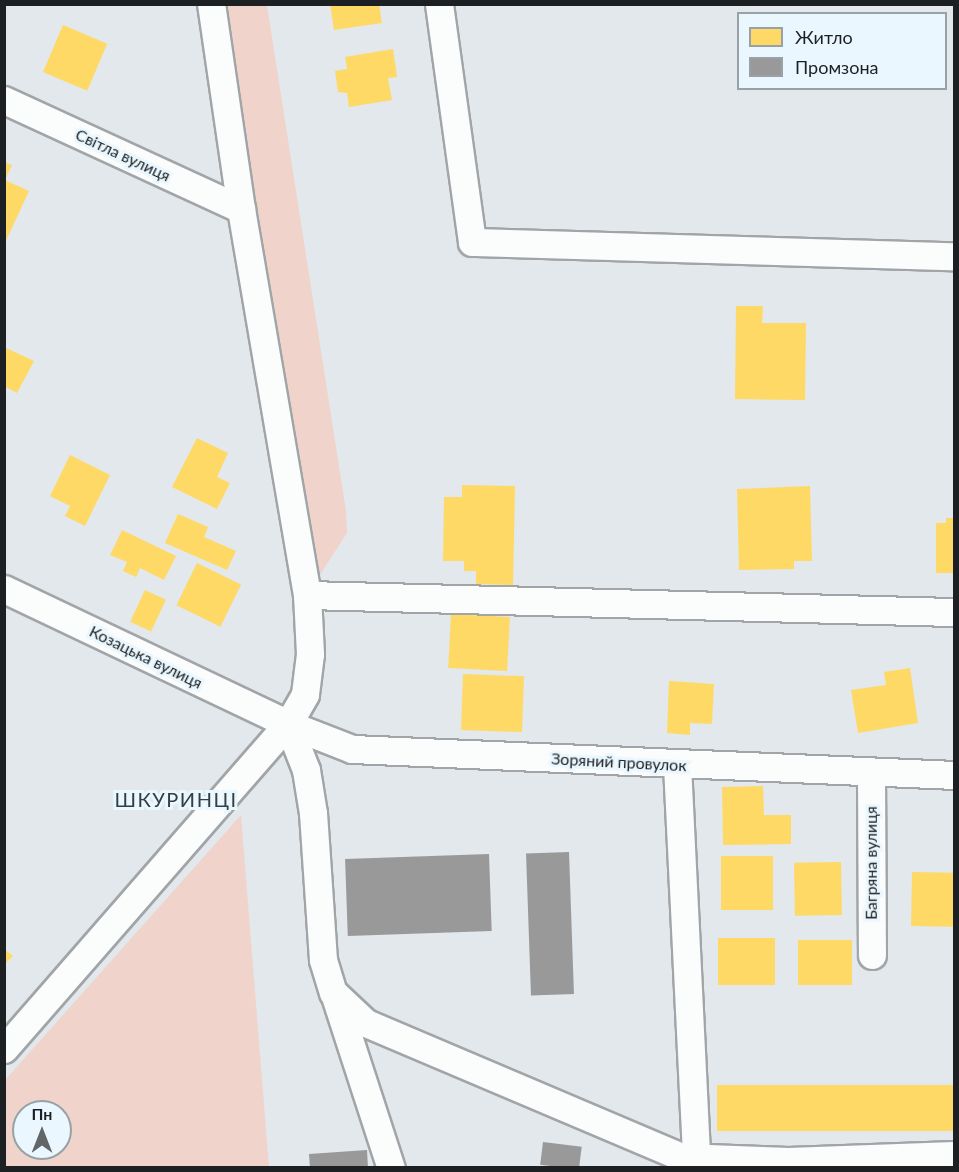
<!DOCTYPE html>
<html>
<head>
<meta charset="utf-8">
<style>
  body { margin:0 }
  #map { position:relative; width:959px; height:1172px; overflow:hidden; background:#e2e8ec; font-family:Lato,sans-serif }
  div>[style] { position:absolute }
  .green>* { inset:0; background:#f0d4cc }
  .homes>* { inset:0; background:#ffd966; transform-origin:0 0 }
  .industry>* { inset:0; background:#999; transform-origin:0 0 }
  .roads { filter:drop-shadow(2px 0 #a1a5a8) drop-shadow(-2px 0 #a1a5a8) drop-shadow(0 2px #a1a5a8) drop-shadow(0 -2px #a1a5a8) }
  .minor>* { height:27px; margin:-13.5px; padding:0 13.5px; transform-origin:13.5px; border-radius:13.5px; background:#fbfcfc }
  span { translate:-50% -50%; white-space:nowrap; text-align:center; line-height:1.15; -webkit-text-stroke:6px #eaf7fe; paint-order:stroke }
  .street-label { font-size:16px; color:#1c2023 }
  .quarter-label { font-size:20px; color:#353e44; letter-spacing:1.5px }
  .frame { position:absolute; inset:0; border:6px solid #1c2023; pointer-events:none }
  .legend { position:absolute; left:737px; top:12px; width:210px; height:78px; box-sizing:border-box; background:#eaf7fe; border:2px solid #98a1a6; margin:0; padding:8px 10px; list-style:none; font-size:18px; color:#1c2023 }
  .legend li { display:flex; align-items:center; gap:12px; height:30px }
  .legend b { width:30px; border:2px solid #98a1a6 }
  .north { position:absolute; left:12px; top:1100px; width:60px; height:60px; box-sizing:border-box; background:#eaf7fe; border:2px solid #98a1a6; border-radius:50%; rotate:0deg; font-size:16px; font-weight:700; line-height:24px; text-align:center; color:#1c2023 }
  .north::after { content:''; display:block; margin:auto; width:21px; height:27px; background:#616669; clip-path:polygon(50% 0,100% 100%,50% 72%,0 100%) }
</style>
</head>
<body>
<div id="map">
  <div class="green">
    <i style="clip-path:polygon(211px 5px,267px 5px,346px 511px,347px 533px,307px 595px)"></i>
    <i style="clip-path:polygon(evenodd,241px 815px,269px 1167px,5px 1167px,5px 1080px,241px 815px,24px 1112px,60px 1112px,60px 1148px,24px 1148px,24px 1112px)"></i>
  </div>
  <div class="homes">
    <i style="clip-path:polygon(330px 4px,379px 4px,382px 23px,334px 30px)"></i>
    <i style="left:63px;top:25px;width:48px;height:51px;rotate:23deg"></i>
    <i style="clip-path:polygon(393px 49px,397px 77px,388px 78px,392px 100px,349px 107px,347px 93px,338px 92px,335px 71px,347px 69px,345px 57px)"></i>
    <i style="clip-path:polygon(4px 162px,12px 165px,5px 180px,29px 191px,4px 245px)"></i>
    <i style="clip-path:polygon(736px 306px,763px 306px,762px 323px,806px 323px,805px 400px,735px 399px)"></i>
    <i style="clip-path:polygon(4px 347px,34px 361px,17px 393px,4px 386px)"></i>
    <i style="clip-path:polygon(197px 438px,228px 453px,217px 477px,230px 483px,217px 509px,172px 487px)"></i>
    <i style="clip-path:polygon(70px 455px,110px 475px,85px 526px,65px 516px,70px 506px,50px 496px)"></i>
    <i style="clip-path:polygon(462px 485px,515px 486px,513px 585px,476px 584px,476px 571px,464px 571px,464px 561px,443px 561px,444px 497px,462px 497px)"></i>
    <i style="clip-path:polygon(810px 486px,812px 561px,794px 561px,794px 569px,739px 570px,737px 489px)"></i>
    <i style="clip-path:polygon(178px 514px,208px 527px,204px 537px,236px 551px,227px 570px,165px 543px)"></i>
    <i style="clip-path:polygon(946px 518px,954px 518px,954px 573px,936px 573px,936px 523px,946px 523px)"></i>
    <i style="clip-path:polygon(122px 530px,176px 556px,164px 580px,140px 568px,136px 577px,123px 571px,127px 562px,110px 555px)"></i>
    <i style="left:197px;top:563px;width:49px;height:47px;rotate:26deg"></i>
    <i style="left:145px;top:590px;width:23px;height:35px;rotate:25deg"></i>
    <i style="left:451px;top:614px;width:59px;height:54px;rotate:3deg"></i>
    <i style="clip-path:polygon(910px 668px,918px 723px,858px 733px,851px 690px,886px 685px,884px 672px)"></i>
    <i style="left:463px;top:674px;width:61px;height:56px;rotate:2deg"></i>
    <i style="clip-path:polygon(669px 681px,714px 684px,712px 724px,690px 723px,690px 735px,667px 733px)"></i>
    <i style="clip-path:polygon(763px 786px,764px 815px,791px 815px,791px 844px,723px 845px,722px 787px)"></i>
    <i style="left:773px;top:856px;width:54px;height:52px;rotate:90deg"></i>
    <i style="left:841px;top:862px;width:53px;height:47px;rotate:89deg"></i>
    <i style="left:912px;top:872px;width:42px;height:54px;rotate:1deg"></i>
    <i style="left:775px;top:938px;width:47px;height:57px;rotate:90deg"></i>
    <i style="left:798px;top:940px;width:54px;height:45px"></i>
    <i style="clip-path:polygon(4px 949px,13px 956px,4px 965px)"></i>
    <i style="left:954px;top:1085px;width:46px;height:237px;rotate:90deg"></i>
  </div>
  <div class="industry">
    <i style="left:569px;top:852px;width:142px;height:43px;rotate:88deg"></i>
    <i style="left:489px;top:854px;width:77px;height:144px;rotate:88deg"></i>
    <i style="left:543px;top:1142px;width:39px;height:23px;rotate:7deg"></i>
    <i style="clip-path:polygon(367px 1150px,368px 1168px,310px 1168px,309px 1154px)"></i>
  </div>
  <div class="roads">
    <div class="minor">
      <i style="left:439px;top:4px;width:240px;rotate:82.1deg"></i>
      <i style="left:472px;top:242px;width:482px;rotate:1.7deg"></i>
      <i style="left:4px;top:100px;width:261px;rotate:24.7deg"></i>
      <i style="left:4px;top:589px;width:314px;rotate:25.4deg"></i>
      <i style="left:288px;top:724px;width:69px;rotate:21.3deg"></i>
      <i style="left:352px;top:749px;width:603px;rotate:2.47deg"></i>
      <i style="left:307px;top:595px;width:647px;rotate:1.51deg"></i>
      <i style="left:288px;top:724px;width:49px;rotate:68.6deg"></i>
      <i style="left:306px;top:770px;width:44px;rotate:80.8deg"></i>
      <i style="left:313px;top:813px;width:147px;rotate:86.1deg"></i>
      <i style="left:323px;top:960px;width:34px;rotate:73deg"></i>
      <i style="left:333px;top:992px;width:45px;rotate:43.2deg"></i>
      <i style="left:366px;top:1023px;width:342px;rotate:23deg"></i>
      <i style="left:681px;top:1157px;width:107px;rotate:2.1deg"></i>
      <i style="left:788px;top:1161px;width:166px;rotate:-2.1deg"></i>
      <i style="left:677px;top:765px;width:394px;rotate:87.2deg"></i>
      <i style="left:871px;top:772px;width:183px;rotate:89.7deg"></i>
      <i style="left:335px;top:996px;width:181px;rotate:72deg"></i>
      <i style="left:4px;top:1049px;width:432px;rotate:-48.9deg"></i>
      <i style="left:288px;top:724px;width:34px;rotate:-60deg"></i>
      <i style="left:305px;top:694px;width:40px;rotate:-82.9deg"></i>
      <i style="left:310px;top:654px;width:59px;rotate:-92.9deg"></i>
      <i style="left:307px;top:595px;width:392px;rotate:-99.7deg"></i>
      <i style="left:241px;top:209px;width:207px;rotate:-98.3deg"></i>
    </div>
  </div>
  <div class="street-label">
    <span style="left:123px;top:155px;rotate:25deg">Світла вулиця</span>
    <span style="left:146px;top:657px;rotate:26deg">Козацька вулиця</span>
    <span style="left:619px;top:762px;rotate:3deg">Зоряний провулок</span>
    <span style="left:871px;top:863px;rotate:-90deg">Багряна вулиця</span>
  </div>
  <div class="quarter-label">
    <span style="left:176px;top:799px">ШКУРИНЦІ</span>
  </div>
  <div class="frame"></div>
  <ul class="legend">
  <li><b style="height:16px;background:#ffd966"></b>Житло</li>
  <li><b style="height:16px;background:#999"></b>Промзона</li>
  </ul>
  <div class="north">Пн</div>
</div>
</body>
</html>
